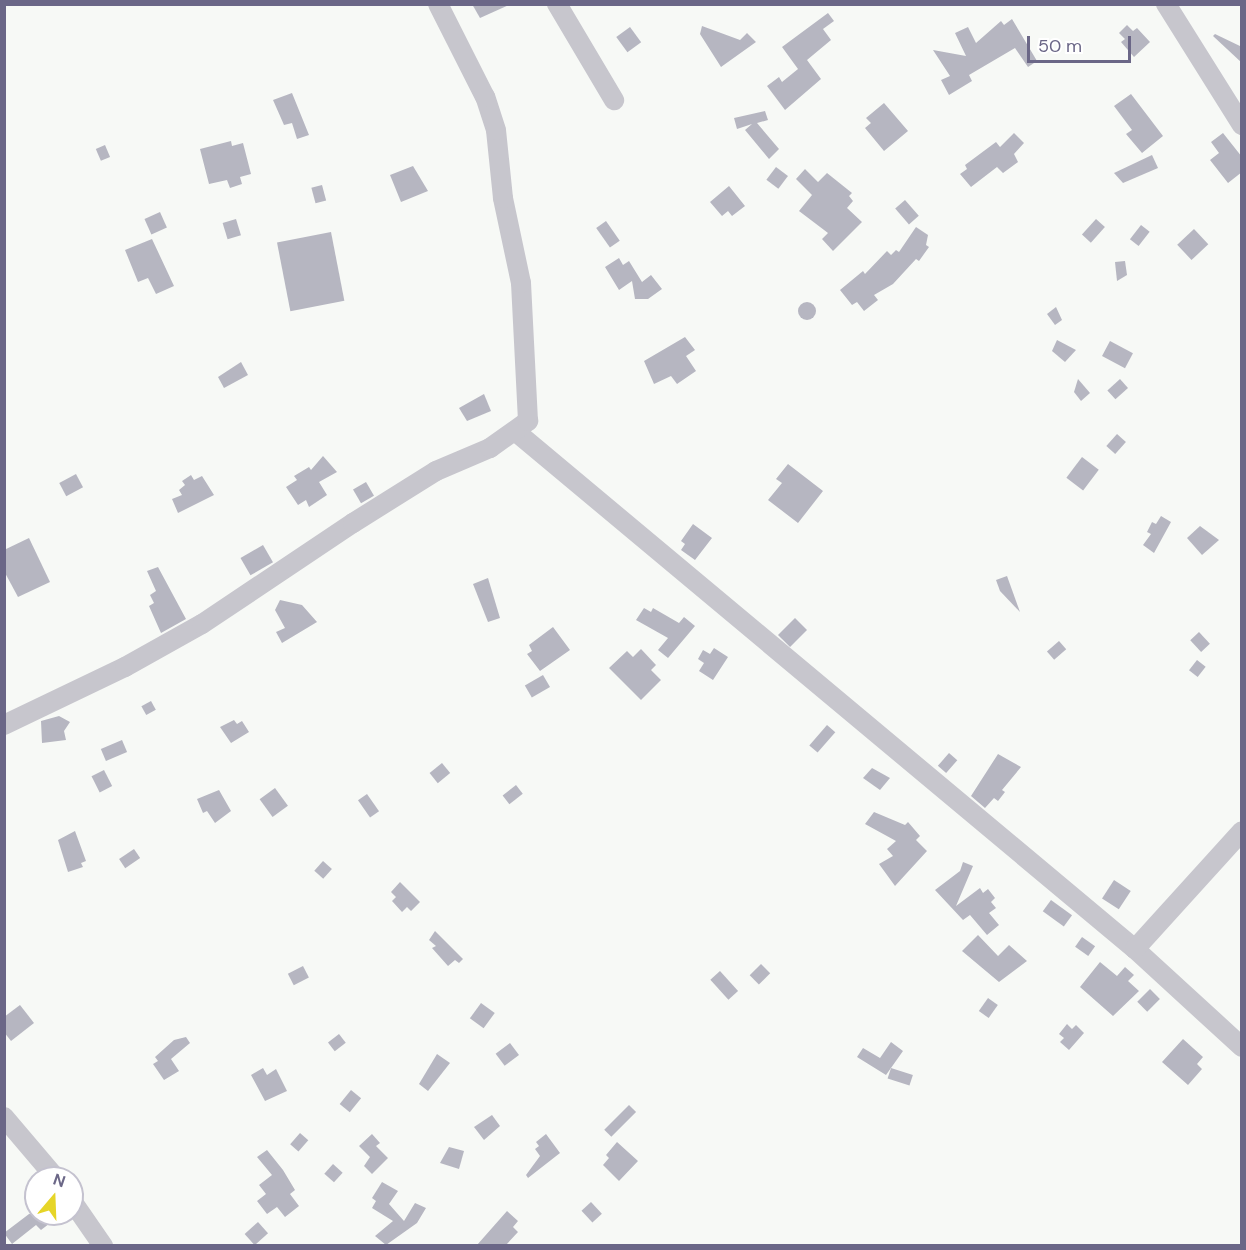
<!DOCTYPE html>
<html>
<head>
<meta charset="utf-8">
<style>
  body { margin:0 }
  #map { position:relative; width:1246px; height:1250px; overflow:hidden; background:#f7f9f6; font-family:"DM Sans",sans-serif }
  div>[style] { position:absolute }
  .building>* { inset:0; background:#b6b6c1; transform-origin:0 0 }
  .round { border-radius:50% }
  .minor>* { height:20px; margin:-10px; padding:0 10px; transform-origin:10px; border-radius:10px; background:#c7c6cd }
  span { translate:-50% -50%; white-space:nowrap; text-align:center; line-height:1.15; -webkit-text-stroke:6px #fff; paint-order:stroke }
  .frame { position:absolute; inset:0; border:6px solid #6b6787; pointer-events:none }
  .north { position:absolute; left:24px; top:1166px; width:60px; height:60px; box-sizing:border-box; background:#fff; border:2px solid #c4c2cf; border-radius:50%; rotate:19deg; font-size:16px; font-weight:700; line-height:24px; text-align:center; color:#6b6787 }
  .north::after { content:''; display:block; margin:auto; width:21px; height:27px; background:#e6d528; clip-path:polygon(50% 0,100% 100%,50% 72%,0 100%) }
  .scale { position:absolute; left:1027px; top:36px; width:104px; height:27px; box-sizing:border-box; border:3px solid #6b6787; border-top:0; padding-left:8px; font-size:18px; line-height:21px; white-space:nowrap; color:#6b6787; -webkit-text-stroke:4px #fff; paint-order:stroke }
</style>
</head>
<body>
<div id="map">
  <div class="building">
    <i style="clip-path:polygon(472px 4px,511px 4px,480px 18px)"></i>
    <i style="clip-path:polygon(828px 13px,834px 21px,823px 29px,831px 40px,807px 60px,821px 79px,785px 110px,767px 86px,779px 77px,782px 82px,798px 69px,782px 47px)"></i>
    <i style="clip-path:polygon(1012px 19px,1037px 61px,1028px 67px,1015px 48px,969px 75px,972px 81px,949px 95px,941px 80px,950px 76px,933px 50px,966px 56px,955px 33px,968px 27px,976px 43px,1001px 21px,1004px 25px)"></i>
    <i style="clip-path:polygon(1127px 25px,1133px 31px,1137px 28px,1150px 42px,1134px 57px,1121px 42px,1125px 39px,1119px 33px)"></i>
    <i style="clip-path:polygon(702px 26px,740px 40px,747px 33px,756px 42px,721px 67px,700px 34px)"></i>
    <i style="left:630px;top:27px;width:19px;height:17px;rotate:54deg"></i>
    <i style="clip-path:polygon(1215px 34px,1242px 47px,1242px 63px,1213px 36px)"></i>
    <i style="clip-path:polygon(292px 93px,309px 135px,297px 139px,292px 123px,284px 125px,273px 100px)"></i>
    <i style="clip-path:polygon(1131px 94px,1163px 136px,1142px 153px,1126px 134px,1132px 130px,1114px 106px)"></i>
    <i style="clip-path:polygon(884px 103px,908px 131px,884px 151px,865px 128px,871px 123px,866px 118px)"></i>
    <i style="clip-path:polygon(765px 111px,768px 120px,757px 123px,779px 149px,769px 159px,745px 130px,752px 124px,737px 129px,734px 118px)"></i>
    <i style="clip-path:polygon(1014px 133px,1024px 143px,1014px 154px,1018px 162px,1003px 173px,997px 167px,971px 187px,960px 174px,967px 169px,965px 165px,996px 142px,1000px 147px)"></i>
    <i style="clip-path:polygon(1223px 133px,1242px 157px,1242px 172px,1228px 183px,1210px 160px,1219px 153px,1211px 142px)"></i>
    <i style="clip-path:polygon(231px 141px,232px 146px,243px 143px,251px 174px,240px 177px,242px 184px,230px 188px,227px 180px,209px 184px,200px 149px)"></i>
    <i style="left:105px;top:145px;width:13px;height:10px;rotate:67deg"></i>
    <i style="clip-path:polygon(1152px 155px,1158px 168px,1123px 183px,1114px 173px)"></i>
    <i style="clip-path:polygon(413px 166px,428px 191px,401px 202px,390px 175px)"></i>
    <i style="left:776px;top:167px;width:15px;height:16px;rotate:37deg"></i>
    <i style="clip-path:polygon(805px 169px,818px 182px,827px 173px,852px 193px,849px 196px,853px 201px,847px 208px,862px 222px,833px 251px,822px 239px,828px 233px,799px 211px,812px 195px,796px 179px)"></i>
    <i style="left:322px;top:185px;width:16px;height:11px;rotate:75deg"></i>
    <i style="clip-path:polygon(729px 186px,745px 206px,732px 216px,728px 211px,722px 216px,710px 202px)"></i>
    <i style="left:905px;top:200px;width:21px;height:13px;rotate:49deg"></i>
    <i style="left:160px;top:212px;width:17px;height:17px;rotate:66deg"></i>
    <i style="left:236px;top:219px;width:17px;height:14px;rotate:73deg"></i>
    <i style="left:1096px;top:219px;width:12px;height:21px;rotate:42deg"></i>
    <i style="left:606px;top:221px;width:24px;height:12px;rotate:55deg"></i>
    <i style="left:1141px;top:225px;width:11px;height:18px;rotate:38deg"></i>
    <i style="clip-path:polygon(916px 227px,928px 235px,926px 245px,929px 247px,919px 261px,916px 259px,893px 284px,874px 295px,878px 300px,864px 311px,857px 302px,852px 305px,840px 290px,863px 271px,865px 274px,887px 251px,891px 255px,896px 250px,899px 252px)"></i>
    <i style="left:1194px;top:229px;width:21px;height:23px;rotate:47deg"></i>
    <i style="left:331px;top:232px;width:70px;height:55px;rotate:79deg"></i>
    <i style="clip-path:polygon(152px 239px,174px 286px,156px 294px,148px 278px,138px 282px,125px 250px)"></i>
    <i style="clip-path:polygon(619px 258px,623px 265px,629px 261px,642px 282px,651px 275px,662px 289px,648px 299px,635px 299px,632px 281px,619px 290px,605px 267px)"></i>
    <i style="clip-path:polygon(1125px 261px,1127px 275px,1117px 281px,1115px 262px)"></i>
    <i class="round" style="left:798px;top:302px;width:18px;height:18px"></i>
    <i style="clip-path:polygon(1056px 307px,1062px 320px,1055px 325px,1047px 314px)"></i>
    <i style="clip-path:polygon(685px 337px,695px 350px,686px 356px,696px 371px,677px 384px,671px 376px,654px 384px,644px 361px)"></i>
    <i style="clip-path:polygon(1057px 340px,1076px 350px,1065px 362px,1052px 351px)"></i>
    <i style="left:1110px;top:341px;width:26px;height:17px;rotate:28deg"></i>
    <i style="clip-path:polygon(241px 362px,248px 375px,224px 388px,218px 377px)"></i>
    <i style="clip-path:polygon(1078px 379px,1090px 393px,1081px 401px,1074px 392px)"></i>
    <i style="left:1120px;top:379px;width:12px;height:17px;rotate:48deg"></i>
    <i style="clip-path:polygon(484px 394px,491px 411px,467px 421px,459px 408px)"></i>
    <i style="left:1117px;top:434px;width:12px;height:16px;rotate:42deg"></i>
    <i style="clip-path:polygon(323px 456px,337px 472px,319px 482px,327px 495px,309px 507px,306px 500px,298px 505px,286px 487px,297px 480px,294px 476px,309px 467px,311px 470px)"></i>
    <i style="left:1082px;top:457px;width:21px;height:26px;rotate:37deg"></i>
    <i style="clip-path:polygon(788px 464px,823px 491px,798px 523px,768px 500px,782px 483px,776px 479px)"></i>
    <i style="left:76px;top:474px;width:15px;height:19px;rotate:62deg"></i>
    <i style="clip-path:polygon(191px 475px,194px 480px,202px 476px,214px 495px,178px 513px,172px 499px,182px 495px,179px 490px,185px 485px,182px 481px)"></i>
    <i style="left:366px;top:482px;width:16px;height:15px;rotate:60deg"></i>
    <i style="clip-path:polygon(1161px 516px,1171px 522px,1154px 553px,1143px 545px,1151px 534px,1147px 532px,1152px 522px,1156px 524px)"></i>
    <i style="clip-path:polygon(693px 524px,712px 538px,695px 560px,681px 550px,685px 544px,681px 541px)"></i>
    <i style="clip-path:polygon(1200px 526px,1219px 540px,1202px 555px,1187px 538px)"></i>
    <i style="clip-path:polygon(29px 538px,50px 582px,18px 597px,4px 571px,4px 550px)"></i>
    <i style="left:263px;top:545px;width:20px;height:26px;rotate:60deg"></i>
    <i style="clip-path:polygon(158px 567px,186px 619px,161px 633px,149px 606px,154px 603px,150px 595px,156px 591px,147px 571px)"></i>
    <i style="clip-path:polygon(1007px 576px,1020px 612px,1000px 591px,996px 580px)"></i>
    <i style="clip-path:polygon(488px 578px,500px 618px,488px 622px,473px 584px)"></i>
    <i style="clip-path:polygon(280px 600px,302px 605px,317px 622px,282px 643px,276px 632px,285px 628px,275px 610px)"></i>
    <i style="clip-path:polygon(644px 608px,651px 612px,653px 608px,679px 623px,684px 617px,695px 626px,668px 658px,658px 650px,668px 638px,636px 620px)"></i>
    <i style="left:795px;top:618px;width:17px;height:24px;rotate:45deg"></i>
    <i style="clip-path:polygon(553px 627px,570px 650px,540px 671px,527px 654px,532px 651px,529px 645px)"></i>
    <i style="left:1199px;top:632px;width:16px;height:12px;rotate:47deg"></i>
    <i style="left:1059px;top:641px;width:11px;height:16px;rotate:49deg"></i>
    <i style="clip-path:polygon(714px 648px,728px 657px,713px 680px,699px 671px,704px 663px,698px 659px,703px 650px,710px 654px)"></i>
    <i style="clip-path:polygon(641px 649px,656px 665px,651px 670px,661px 680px,641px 700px,609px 668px,627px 651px,633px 657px)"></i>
    <i style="left:1197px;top:660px;width:11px;height:13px;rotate:38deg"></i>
    <i style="left:543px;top:675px;width:14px;height:21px;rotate:60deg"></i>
    <i style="left:151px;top:701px;width:10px;height:11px;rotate:61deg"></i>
    <i style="clip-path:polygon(59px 716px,70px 722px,64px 731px,66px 740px,42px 743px,41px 721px)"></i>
    <i style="clip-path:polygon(234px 720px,237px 724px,242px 721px,249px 732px,231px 743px,220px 727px)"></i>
    <i style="left:827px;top:725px;width:11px;height:27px;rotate:41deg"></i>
    <i style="left:122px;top:740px;width:13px;height:23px;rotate:67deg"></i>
    <i style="left:949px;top:753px;width:11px;height:17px;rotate:41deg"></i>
    <i style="clip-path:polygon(998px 754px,1021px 767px,1002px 790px,1005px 792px,998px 801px,994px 798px,985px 808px,971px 796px)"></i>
    <i style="left:442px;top:763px;width:13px;height:16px;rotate:51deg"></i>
    <i style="clip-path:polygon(872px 768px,890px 778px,880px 790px,863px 778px)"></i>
    <i style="left:104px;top:770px;width:18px;height:14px;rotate:63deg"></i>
    <i style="left:516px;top:785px;width:11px;height:17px;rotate:52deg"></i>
    <i style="left:275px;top:788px;width:22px;height:19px;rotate:54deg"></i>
    <i style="clip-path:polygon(219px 790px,231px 811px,215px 823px,207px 811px,203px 813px,197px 799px)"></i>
    <i style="left:367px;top:794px;width:21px;height:11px;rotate:55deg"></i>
    <i style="clip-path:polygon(874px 812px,905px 825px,908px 822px,920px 836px,916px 840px,927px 851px,895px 886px,879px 864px,893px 856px,887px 849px,896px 841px,865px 824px)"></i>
    <i style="clip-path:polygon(75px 831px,86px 861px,81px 863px,83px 867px,68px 872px,58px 840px)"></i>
    <i style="left:134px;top:849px;width:11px;height:18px;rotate:56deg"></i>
    <i style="left:323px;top:861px;width:12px;height:13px;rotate:42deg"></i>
    <i style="clip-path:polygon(963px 862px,973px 866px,956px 906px,980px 888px,983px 893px,988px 889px,995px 898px,991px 902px,996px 908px,989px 913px,999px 925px,987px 935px,970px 915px,963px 920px,935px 890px,960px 871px)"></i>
    <i style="left:1114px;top:880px;width:20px;height:22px;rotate:33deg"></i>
    <i style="clip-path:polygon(400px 882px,420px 902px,411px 911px,407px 907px,402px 912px,392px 901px,396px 897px,391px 892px)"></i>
    <i style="left:1051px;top:900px;width:26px;height:14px;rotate:36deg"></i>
    <i style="clip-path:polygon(435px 931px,463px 959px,459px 963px,455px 960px,448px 966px,432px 948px,436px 946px,429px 940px)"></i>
    <i style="clip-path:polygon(978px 935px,998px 956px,1009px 945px,1027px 961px,999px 982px,962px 951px)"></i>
    <i style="left:1082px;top:937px;width:16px;height:12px;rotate:35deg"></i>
    <i style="clip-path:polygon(1100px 962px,1117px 976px,1125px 967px,1134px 975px,1128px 981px,1139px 991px,1113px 1016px,1080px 987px)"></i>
    <i style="left:761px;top:964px;width:13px;height:16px;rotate:45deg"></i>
    <i style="left:303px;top:966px;width:13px;height:17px;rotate:63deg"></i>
    <i style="left:720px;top:971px;width:27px;height:13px;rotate:48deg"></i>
    <i style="left:1150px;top:989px;width:14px;height:18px;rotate:45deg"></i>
    <i style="left:988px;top:998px;width:12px;height:16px;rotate:35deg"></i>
    <i style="left:481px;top:1003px;width:17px;height:19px;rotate:36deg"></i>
    <i style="clip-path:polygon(20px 1005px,34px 1023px,11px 1041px,4px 1032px,4px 1017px)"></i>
    <i style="clip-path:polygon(1067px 1024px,1072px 1029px,1076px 1025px,1084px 1033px,1069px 1050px,1060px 1042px,1064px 1038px,1059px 1034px)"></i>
    <i style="left:339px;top:1034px;width:11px;height:14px;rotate:52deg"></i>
    <i style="clip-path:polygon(186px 1037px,190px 1043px,171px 1059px,179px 1071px,164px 1080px,153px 1064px,158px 1061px,155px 1057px,174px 1040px)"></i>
    <i style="clip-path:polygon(1183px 1039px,1203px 1057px,1197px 1064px,1202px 1069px,1188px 1085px,1162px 1062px)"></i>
    <i style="clip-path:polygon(891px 1042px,903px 1051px,886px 1075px,857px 1057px,863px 1048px,880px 1058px)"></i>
    <i style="left:510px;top:1043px;width:15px;height:18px;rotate:53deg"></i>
    <i style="clip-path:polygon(437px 1054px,450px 1063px,428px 1091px,419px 1084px)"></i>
    <i style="clip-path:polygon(263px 1068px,267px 1075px,276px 1069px,287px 1091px,265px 1101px,251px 1075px)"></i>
    <i style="left:891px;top:1068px;width:23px;height:11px;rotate:18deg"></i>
    <i style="left:351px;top:1090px;width:13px;height:18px;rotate:39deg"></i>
    <i style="left:629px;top:1105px;width:10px;height:35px;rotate:45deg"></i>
    <i style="clip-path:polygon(492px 1115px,500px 1126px,484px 1140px,474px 1127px)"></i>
    <i style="left:300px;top:1133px;width:11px;height:15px;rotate:41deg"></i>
    <i style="clip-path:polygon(372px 1134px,380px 1143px,376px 1146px,388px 1158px,372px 1174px,364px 1166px,370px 1157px,359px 1146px)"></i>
    <i style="clip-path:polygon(546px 1134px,560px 1153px,528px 1178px,526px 1175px,540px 1156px,535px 1149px,539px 1146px,536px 1142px)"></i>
    <i style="clip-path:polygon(617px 1142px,638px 1161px,619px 1181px,603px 1165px,609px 1158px,606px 1155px)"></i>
    <i style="clip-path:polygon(449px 1147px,464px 1151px,459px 1169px,440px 1163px)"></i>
    <i style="clip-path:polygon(267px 1150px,283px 1170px,295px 1190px,290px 1194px,299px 1206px,285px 1217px,277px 1207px,267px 1214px,257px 1201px,266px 1194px,259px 1185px,272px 1175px,257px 1157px)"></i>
    <i style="left:333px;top:1164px;width:13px;height:13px;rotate:42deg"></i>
    <i style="clip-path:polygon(382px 1182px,398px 1191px,389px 1204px,404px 1221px,415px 1203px,426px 1208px,417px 1223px,386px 1245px,375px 1236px,393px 1221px,372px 1208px,376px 1201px,372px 1198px)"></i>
    <i style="left:591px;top:1202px;width:16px;height:13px;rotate:47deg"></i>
    <i style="clip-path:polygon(507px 1211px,518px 1221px,513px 1227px,518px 1232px,506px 1245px,477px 1245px)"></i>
    <i style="clip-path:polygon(29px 1214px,62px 1214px,41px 1230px,36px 1225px,12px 1244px,4px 1233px)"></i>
    <i style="left:258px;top:1222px;width:15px;height:18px;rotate:48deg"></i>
  </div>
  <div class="minor">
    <i style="left:557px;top:4px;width:112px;rotate:59.3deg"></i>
    <i style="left:1166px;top:4px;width:143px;rotate:57.9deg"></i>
    <i style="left:515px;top:431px;width:808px;rotate:39.88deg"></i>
    <i style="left:1135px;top:949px;width:145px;rotate:42.5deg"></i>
    <i style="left:4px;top:725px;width:134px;rotate:-25.6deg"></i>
    <i style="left:125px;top:667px;width:88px;rotate:-29.2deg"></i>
    <i style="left:202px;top:624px;width:182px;rotate:-33.8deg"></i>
    <i style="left:353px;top:523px;width:98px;rotate:-32.1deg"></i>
    <i style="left:436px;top:471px;width:59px;rotate:-23.1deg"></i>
    <i style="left:490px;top:448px;width:47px;rotate:-35.4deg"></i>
    <i style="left:528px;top:421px;width:138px;rotate:-92.9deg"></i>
    <i style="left:521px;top:283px;width:87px;rotate:-102deg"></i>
    <i style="left:503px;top:198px;width:68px;rotate:-95.9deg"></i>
    <i style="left:496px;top:130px;width:35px;rotate:-108deg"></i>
    <i style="left:485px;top:97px;width:104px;rotate:-116.8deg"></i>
    <i style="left:1135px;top:949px;width:159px;rotate:-47.8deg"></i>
    <i style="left:4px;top:1117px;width:80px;rotate:49.6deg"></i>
    <i style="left:72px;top:1201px;width:55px;rotate:55.4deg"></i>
  </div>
  <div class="frame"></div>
  <div class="north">N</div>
  <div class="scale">50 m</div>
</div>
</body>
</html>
